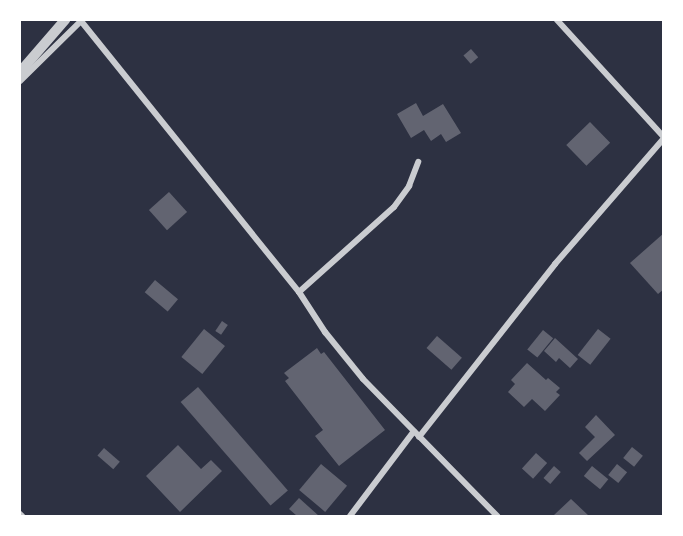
<!DOCTYPE html>
<html>
<head>
<meta charset="utf-8">
<style>
  body { margin:0 }
  #map { position:relative; width:683px; height:536px; overflow:hidden; background:#2d3142; font-family:"IBM Plex Sans",sans-serif }
  div>[style] { position:absolute }
  .building>* { inset:0; background:#626471; transform-origin:0 0 }
  .minor>* { height:6px; margin:-3px; padding:0 3px; transform-origin:3px; border-radius:3px; background:#caccd0 }
  .tertiary>* { height:10px; margin:-5px; padding:0 5px; transform-origin:5px; border-radius:5px; background:#caccd0 }
  span { translate:-50% -50%; white-space:nowrap; text-align:center; line-height:1.15; -webkit-text-stroke:6px #fff; paint-order:stroke }
  .frame { position:absolute; inset:0; border:21px solid #fff; pointer-events:none }
</style>
</head>
<body>
<div id="map">
  <div class="building">
    <i style="left:471px;top:49px;width:11px;height:10px;rotate:49deg"></i>
    <i style="clip-path:polygon(416px 103px,423px 116px,443px 104px,461px 133px,446px 142px,441px 134px,431px 141px,424px 130px,411px 138px,397px 114px)"></i>
    <i style="left:590px;top:122px;width:29px;height:33px;rotate:46deg"></i>
    <i style="left:169px;top:192px;width:27px;height:27px;rotate:48deg"></i>
    <i style="clip-path:polygon(664px 233px,664px 289px,658px 294px,630px 263px)"></i>
    <i style="left:155px;top:280px;width:30px;height:16px;rotate:40deg"></i>
    <i style="left:222px;top:321px;width:7px;height:12px;rotate:34deg"></i>
    <i style="left:204px;top:329px;width:27px;height:36px;rotate:39deg"></i>
    <i style="left:598px;top:329px;width:16px;height:33px;rotate:38deg"></i>
    <i style="left:543px;top:330px;width:13px;height:25px;rotate:39deg"></i>
    <i style="left:437px;top:336px;width:33px;height:16px;rotate:41deg"></i>
    <i style="clip-path:polygon(555px 338px,578px 359px,570px 368px,559px 358px,556px 362px,544px 351px)"></i>
    <i style="clip-path:polygon(317px 348px,321px 354px,324px 352px,385px 430px,339px 466px,315px 436px,323px 430px,285px 381px,289px 378px,284px 373px)"></i>
    <i style="clip-path:polygon(527px 363px,546px 380px,548px 378px,560px 388px,556px 392px,560px 395px,545px 411px,532px 399px,524px 407px,508px 392px,515px 384px,511px 380px)"></i>
    <i style="left:198px;top:387px;width:137px;height:23px;rotate:49deg"></i>
    <i style="clip-path:polygon(596px 415px,615px 435px,587px 461px,579px 453px,595px 437px,585px 427px)"></i>
    <i style="clip-path:polygon(178px 445px,201px 469px,211px 460px,222px 471px,180px 512px,146px 476px)"></i>
    <i style="left:632px;top:447px;width:14px;height:14px;rotate:39deg"></i>
    <i style="left:104px;top:448px;width:21px;height:10px;rotate:41deg"></i>
    <i style="left:536px;top:453px;width:15px;height:21px;rotate:42deg"></i>
    <i style="left:321px;top:464px;width:34px;height:34px;rotate:40deg"></i>
    <i style="left:617px;top:464px;width:13px;height:14px;rotate:39deg"></i>
    <i style="left:554px;top:466px;width:9px;height:16px;rotate:41deg"></i>
    <i style="left:592px;top:466px;width:21px;height:13px;rotate:39deg"></i>
    <i style="clip-path:polygon(299px 498px,319px 516px,297px 516px,289px 509px)"></i>
    <i style="clip-path:polygon(571px 499px,589px 516px,554px 515px)"></i>
  </div>
  <div class="minor">
    <i style="left:557px;top:20px;width:159px;rotate:47.6deg"></i>
    <i style="left:20px;top:81px;width:86px;rotate:-44.5deg"></i>
    <i style="left:81px;top:21px;width:348px;rotate:51.2deg"></i>
    <i style="left:299px;top:292px;width:48px;rotate:57deg"></i>
    <i style="left:325px;top:332px;width:60px;rotate:51deg"></i>
    <i style="left:363px;top:379px;width:192px;rotate:45.6deg"></i>
    <i style="left:299px;top:292px;width:127px;rotate:-41.8deg"></i>
    <i style="left:394px;top:207px;width:26px;rotate:-54deg"></i>
    <i style="left:409px;top:186px;width:26px;rotate:-69deg"></i>
    <i style="left:419px;top:437px;width:220px;rotate:-51.8deg"></i>
    <i style="left:555px;top:264px;width:167px;rotate:-49.1deg"></i>
    <i style="left:20px;top:514px;width:3px;rotate:45deg"></i>
    <i style="left:350px;top:516px;width:106px;rotate:-53deg"></i>
  </div>
  <div class="tertiary">
    <i style="left:20px;top:72px;width:69px;rotate:-49.1deg"></i>
  </div>
  <div class="frame"></div>
</div>
</body>
</html>
